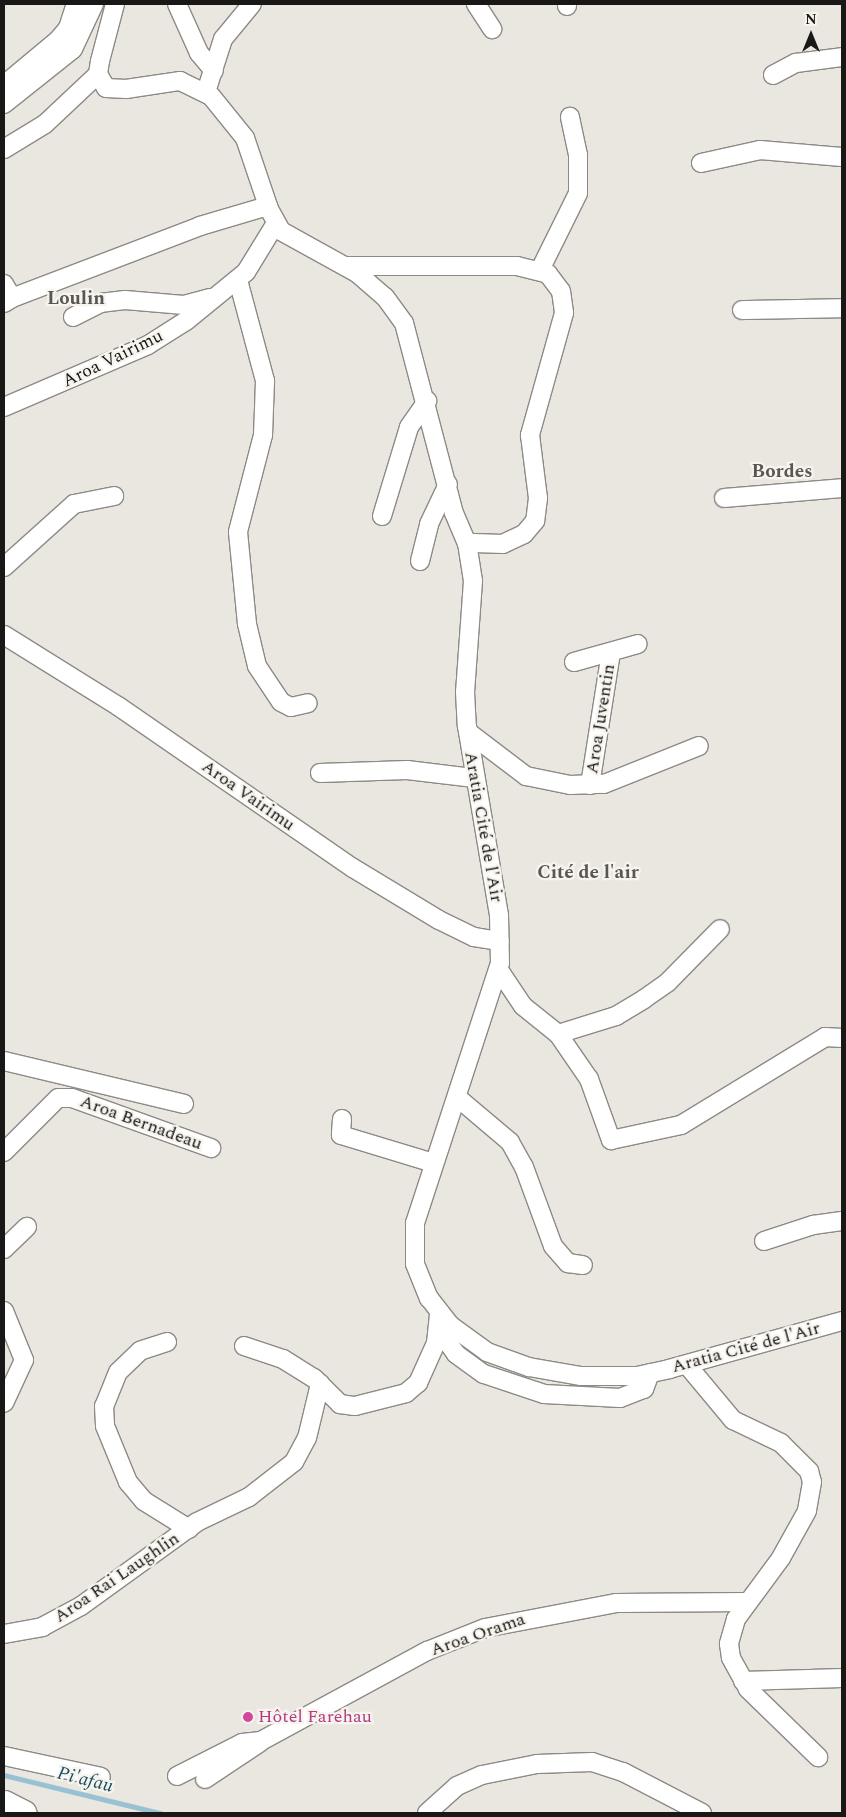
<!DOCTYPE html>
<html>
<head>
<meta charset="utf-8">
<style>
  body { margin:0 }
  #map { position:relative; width:846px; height:1817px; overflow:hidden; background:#eae7e1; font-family:Spectral,serif }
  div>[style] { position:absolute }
  .stream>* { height:4.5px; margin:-2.25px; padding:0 2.25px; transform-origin:2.25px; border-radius:2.25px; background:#98c2d3 }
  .roads { filter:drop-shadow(1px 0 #8d8a85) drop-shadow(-1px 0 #8d8a85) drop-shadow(0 1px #8d8a85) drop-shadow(0 -1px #8d8a85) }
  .minor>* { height:18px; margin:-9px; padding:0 9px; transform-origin:9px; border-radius:9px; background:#fff }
  .secondary>* { height:25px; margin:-12.5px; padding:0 12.5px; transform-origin:12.5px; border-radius:12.5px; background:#fff }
  .dots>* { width:14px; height:14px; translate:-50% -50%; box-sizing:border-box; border:2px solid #f7f4ee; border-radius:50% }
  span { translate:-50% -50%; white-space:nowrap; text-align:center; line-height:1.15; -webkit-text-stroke:4.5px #f7f4ee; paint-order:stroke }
  .street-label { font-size:18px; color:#191816 }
  .hotel-label { font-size:18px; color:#b23c85 }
  .left { translate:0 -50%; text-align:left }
  .neighbourhood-label { font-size:19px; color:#595752; font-weight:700 }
  .water-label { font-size:19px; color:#184f62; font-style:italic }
  .frame { position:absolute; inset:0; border:5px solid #191816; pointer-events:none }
  .north { position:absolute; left:786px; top:10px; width:50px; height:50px; -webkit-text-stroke:4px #f7f4ee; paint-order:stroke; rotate:0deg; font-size:14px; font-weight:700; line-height:20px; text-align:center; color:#191816 }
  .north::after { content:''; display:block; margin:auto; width:18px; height:22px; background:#191816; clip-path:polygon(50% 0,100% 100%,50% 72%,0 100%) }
</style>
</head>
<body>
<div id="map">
  <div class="stream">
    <i style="left:4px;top:1775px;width:161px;rotate:13.7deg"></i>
  </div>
  <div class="roads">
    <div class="minor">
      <i style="left:115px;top:4px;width:59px;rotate:104.7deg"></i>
      <i style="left:100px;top:61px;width:13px;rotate:99deg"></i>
      <i style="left:98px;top:74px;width:16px;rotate:60deg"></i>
      <i style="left:106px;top:88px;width:20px;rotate:3deg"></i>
      <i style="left:126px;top:89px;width:55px;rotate:-8.4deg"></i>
      <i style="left:180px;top:81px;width:34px;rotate:26deg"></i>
      <i style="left:211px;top:96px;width:54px;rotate:51deg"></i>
      <i style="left:245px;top:138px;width:75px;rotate:71.3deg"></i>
      <i style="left:269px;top:209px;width:25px;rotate:61deg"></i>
      <i style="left:281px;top:231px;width:87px;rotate:28.9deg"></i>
      <i style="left:357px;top:273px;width:37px;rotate:41deg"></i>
      <i style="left:385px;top:297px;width:32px;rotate:54deg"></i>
      <i style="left:404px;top:323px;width:196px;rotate:75.3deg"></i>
      <i style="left:454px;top:513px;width:33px;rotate:67deg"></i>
      <i style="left:467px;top:543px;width:38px;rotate:81deg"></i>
      <i style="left:473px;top:581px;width:111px;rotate:94.1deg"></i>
      <i style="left:465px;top:692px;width:34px;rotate:87deg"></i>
      <i style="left:467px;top:726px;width:192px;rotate:80.4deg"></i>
      <i style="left:499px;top:915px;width:48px;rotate:88.8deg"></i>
      <i style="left:500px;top:963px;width:274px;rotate:108.1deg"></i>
      <i style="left:415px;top:1223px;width:41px;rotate:90deg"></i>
      <i style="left:415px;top:1264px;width:37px;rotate:68deg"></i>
      <i style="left:429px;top:1298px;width:34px;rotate:52deg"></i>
      <i style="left:450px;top:1325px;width:46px;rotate:36.1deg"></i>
      <i style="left:487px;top:1352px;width:45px;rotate:19.7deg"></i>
      <i style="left:529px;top:1367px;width:53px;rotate:9.8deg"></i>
      <i style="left:581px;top:1376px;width:56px"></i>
      <i style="left:637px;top:1376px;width:33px;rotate:-12deg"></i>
      <i style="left:669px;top:1369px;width:180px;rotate:-15.5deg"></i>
      <i style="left:177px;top:4px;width:54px;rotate:65.8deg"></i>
      <i style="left:199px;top:53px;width:23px;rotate:50deg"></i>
      <i style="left:476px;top:4px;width:30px;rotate:57deg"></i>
      <i style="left:567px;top:4px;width:2px;rotate:90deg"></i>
      <i style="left:773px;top:75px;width:26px;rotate:-28deg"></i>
      <i style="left:796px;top:63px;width:46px;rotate:-7.4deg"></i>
      <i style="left:4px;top:85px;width:70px;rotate:-39.8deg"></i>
      <i style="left:58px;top:40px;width:16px;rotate:-50deg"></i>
      <i style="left:68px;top:28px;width:25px;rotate:-72deg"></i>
      <i style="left:206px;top:92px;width:56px;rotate:-72.2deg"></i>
      <i style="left:223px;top:39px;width:45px;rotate:-50.4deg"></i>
      <i style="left:4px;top:104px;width:88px;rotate:-38.6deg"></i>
      <i style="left:73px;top:49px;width:50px;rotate:-65deg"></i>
      <i style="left:4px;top:149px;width:48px;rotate:-31.4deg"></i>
      <i style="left:45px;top:124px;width:73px;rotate:-43.3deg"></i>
      <i style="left:701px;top:163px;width:60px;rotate:-12.4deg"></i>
      <i style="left:760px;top:150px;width:82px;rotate:4.9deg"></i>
      <i style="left:345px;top:266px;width:172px"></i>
      <i style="left:517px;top:266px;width:32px;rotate:14deg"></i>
      <i style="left:548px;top:274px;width:21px;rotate:53deg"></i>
      <i style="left:561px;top:291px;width:22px;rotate:82deg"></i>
      <i style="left:564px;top:313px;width:127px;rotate:105.6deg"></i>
      <i style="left:530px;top:435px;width:64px;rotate:82.8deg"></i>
      <i style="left:538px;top:498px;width:23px;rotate:97deg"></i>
      <i style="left:535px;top:521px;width:17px;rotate:130deg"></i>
      <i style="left:524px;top:534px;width:23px;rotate:155deg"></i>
      <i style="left:503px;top:544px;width:36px;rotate:-178deg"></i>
      <i style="left:540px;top:270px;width:86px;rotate:-63.7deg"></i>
      <i style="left:578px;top:193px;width:38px;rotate:-90deg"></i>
      <i style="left:578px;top:155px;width:39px;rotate:-102deg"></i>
      <i style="left:238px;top:280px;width:105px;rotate:75deg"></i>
      <i style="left:265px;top:381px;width:54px;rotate:92.1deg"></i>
      <i style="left:263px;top:435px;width:100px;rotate:104.5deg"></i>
      <i style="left:238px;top:532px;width:92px;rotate:84.4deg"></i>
      <i style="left:247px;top:624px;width:43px;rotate:76.6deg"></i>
      <i style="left:257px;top:666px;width:43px;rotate:56.3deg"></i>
      <i style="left:281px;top:702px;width:11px;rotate:27deg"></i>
      <i style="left:291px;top:707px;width:17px;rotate:-13deg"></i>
      <i style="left:4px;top:284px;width:16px;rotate:60deg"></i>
      <i style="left:12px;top:298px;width:9px;rotate:148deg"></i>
      <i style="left:4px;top:301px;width:210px;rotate:-20.9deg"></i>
      <i style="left:200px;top:226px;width:71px;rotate:-16.4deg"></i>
      <i style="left:742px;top:310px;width:100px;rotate:-1.1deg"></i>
      <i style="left:73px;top:317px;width:30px;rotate:-27deg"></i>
      <i style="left:100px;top:303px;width:25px;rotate:-7deg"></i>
      <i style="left:125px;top:300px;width:59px;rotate:4.8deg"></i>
      <i style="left:184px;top:305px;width:27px;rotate:-15deg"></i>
      <i style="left:4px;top:407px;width:157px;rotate:-23.3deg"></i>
      <i style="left:148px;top:345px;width:45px;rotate:-32.3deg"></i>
      <i style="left:186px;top:321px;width:77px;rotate:-39.2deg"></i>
      <i style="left:246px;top:272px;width:57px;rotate:-58.5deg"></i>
      <i style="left:724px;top:498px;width:118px;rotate:-4.8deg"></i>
      <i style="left:382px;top:516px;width:93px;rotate:-73.1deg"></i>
      <i style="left:409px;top:427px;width:32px;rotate:-55deg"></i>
      <i style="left:420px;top:561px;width:38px;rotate:-76deg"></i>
      <i style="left:429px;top:524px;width:44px;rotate:-64.6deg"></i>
      <i style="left:4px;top:567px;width:94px;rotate:-42deg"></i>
      <i style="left:74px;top:504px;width:41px;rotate:-11.3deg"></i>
      <i style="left:4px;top:635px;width:134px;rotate:31.9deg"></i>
      <i style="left:118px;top:706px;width:285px;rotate:34.6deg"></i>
      <i style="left:353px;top:868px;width:100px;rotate:31.2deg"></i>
      <i style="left:439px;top:920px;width:39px;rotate:26deg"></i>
      <i style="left:474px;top:937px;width:26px;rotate:9deg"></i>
      <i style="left:574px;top:662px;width:66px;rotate:-15.7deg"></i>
      <i style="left:468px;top:732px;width:73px;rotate:37.2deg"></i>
      <i style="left:526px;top:776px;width:45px;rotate:11.6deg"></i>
      <i style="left:570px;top:785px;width:34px;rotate:-2deg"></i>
      <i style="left:604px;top:784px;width:102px;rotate:-21.8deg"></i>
      <i style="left:320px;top:773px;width:87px;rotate:-2deg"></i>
      <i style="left:407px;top:770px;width:66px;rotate:6.9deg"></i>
      <i style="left:590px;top:785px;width:134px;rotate:-81deg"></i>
      <i style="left:499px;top:970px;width:43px;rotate:56.3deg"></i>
      <i style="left:523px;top:1006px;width:45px;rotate:38.7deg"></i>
      <i style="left:558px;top:1034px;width:55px;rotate:55.4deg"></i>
      <i style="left:589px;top:1079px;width:65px;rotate:70.2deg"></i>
      <i style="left:611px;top:1140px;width:72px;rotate:-12.1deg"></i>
      <i style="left:681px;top:1125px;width:169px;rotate:-31.4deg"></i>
      <i style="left:825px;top:1037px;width:17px;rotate:3deg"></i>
      <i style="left:558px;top:1034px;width:61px;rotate:-17.2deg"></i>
      <i style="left:616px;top:1016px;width:33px;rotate:-31deg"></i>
      <i style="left:644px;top:999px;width:29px;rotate:-35deg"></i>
      <i style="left:668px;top:982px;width:74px;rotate:-45.5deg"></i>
      <i style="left:4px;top:1061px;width:185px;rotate:13.4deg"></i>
      <i style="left:458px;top:1098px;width:68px;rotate:40.2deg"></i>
      <i style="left:510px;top:1142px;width:29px;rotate:61deg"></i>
      <i style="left:524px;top:1167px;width:84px;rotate:69.8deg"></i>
      <i style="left:553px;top:1246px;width:23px;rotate:49deg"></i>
      <i style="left:568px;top:1263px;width:15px;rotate:8deg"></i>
      <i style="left:342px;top:1119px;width:16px;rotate:94deg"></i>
      <i style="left:341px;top:1135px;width:97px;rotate:16.8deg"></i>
      <i style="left:4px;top:1152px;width:76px;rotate:-45deg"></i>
      <i style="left:58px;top:1098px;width:14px"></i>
      <i style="left:72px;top:1098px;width:148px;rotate:19.8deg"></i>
      <i style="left:764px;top:1241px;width:52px;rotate:-18.1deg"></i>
      <i style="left:813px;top:1225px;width:29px;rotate:-8deg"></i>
      <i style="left:4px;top:1249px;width:32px;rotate:-44deg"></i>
      <i style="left:4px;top:1311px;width:53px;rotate:67.8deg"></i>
      <i style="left:24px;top:1360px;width:47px;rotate:114.9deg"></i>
      <i style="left:441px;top:1323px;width:13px;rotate:81deg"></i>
      <i style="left:443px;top:1336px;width:22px;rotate:54deg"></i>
      <i style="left:456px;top:1354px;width:34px;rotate:36deg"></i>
      <i style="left:484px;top:1374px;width:63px;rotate:18.4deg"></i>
      <i style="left:544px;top:1394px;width:76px;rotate:3deg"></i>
      <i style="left:620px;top:1398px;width:26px;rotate:-21deg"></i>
      <i style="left:644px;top:1389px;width:17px;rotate:-69deg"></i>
      <i style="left:167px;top:1342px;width:28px;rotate:162deg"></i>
      <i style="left:140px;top:1351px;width:30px;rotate:136deg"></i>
      <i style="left:118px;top:1372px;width:37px;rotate:112deg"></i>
      <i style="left:104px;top:1406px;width:20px;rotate:87deg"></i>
      <i style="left:105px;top:1426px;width:61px;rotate:67.7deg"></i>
      <i style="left:128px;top:1482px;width:25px;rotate:50deg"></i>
      <i style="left:144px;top:1501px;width:53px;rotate:31.9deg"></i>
      <i style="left:244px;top:1346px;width:41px;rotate:18.4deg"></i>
      <i style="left:283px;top:1359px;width:36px;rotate:32deg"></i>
      <i style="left:314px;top:1378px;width:37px;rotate:45deg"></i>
      <i style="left:340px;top:1404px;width:15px;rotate:8deg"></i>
      <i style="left:355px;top:1406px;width:53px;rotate:-14.3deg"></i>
      <i style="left:406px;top:1393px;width:16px;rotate:-40deg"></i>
      <i style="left:418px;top:1383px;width:44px;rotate:-65.8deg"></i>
      <i style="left:436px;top:1343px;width:31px;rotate:-84deg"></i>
      <i style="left:687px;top:1365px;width:72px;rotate:50.1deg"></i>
      <i style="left:733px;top:1420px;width:53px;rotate:25.6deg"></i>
      <i style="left:781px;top:1443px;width:40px;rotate:45deg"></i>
      <i style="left:809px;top:1471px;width:11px;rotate:75deg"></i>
      <i style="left:812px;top:1482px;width:29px;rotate:100deg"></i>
      <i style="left:807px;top:1511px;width:54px;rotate:119deg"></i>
      <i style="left:781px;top:1558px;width:76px;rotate:126.4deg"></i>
      <i style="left:736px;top:1619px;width:26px;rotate:106deg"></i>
      <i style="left:729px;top:1644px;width:14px;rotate:82deg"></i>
      <i style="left:731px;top:1658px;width:35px;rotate:61deg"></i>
      <i style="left:748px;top:1689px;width:98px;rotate:44.2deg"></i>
      <i style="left:4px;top:1634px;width:39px;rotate:-10deg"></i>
      <i style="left:42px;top:1627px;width:44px;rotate:-28.3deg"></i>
      <i style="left:81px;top:1606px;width:143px;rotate:-35.9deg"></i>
      <i style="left:197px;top:1522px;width:58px;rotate:-25.7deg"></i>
      <i style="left:249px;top:1497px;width:57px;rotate:-37.9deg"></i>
      <i style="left:294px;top:1462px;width:27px;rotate:-62deg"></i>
      <i style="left:307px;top:1438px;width:56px;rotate:-76.5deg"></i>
      <i style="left:743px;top:1681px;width:99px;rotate:-1.7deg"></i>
      <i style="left:4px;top:1756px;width:99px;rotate:12.2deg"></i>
      <i style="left:177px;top:1776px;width:73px;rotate:-26.9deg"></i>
      <i style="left:242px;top:1743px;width:19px;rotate:-6deg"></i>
      <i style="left:261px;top:1741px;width:189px;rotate:-28.5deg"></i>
      <i style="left:427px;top:1651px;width:62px;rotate:-21.6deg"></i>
      <i style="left:485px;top:1628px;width:133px;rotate:-10.8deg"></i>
      <i style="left:616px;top:1603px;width:131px;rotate:-0.4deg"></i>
      <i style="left:205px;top:1779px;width:65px;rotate:-33.7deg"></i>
      <i style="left:427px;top:1813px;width:40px;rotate:-42deg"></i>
      <i style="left:457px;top:1786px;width:27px;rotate:-24deg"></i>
      <i style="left:482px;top:1775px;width:56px;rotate:-11.3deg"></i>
      <i style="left:537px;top:1764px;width:55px;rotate:-2.1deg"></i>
      <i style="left:592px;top:1762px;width:33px;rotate:18deg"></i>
      <i style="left:623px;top:1772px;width:89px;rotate:27.4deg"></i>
    </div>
    <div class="secondary">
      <i style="left:4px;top:1803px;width:22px;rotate:27deg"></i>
    </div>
  </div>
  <div class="dots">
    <i style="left:248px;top:1717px;background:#d1479c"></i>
  </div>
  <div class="street-label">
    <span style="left:113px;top:359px;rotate:-26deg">Aroa Vairimu</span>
    <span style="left:601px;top:719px;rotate:-81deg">Aroa Juventin</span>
    <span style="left:248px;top:796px;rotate:35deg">Aroa Vairimu</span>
    <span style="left:483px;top:827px;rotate:80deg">Aratia Cité de l'Air</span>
    <span style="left:141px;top:1123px;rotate:20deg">Aroa Bernadeau</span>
    <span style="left:746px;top:1348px;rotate:-15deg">Aratia Cité de l'Air</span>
    <span style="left:117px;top:1578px;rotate:-34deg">Aroa Rai Laughlin</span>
    <span style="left:478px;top:1635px;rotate:-19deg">Aroa Orama</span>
  </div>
  <div class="hotel-label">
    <span class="left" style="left:258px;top:1717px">Hôtel Farehau</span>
  </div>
  <div class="neighbourhood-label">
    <span style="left:76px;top:299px">Loulin</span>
    <span style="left:782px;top:472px">Bordes</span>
    <span style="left:588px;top:873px">Cité de l'air</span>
  </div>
  <div class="water-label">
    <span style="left:85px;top:1780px;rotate:14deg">Pi'afau</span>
  </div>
  <div class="frame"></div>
  <div class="north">N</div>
</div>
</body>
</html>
